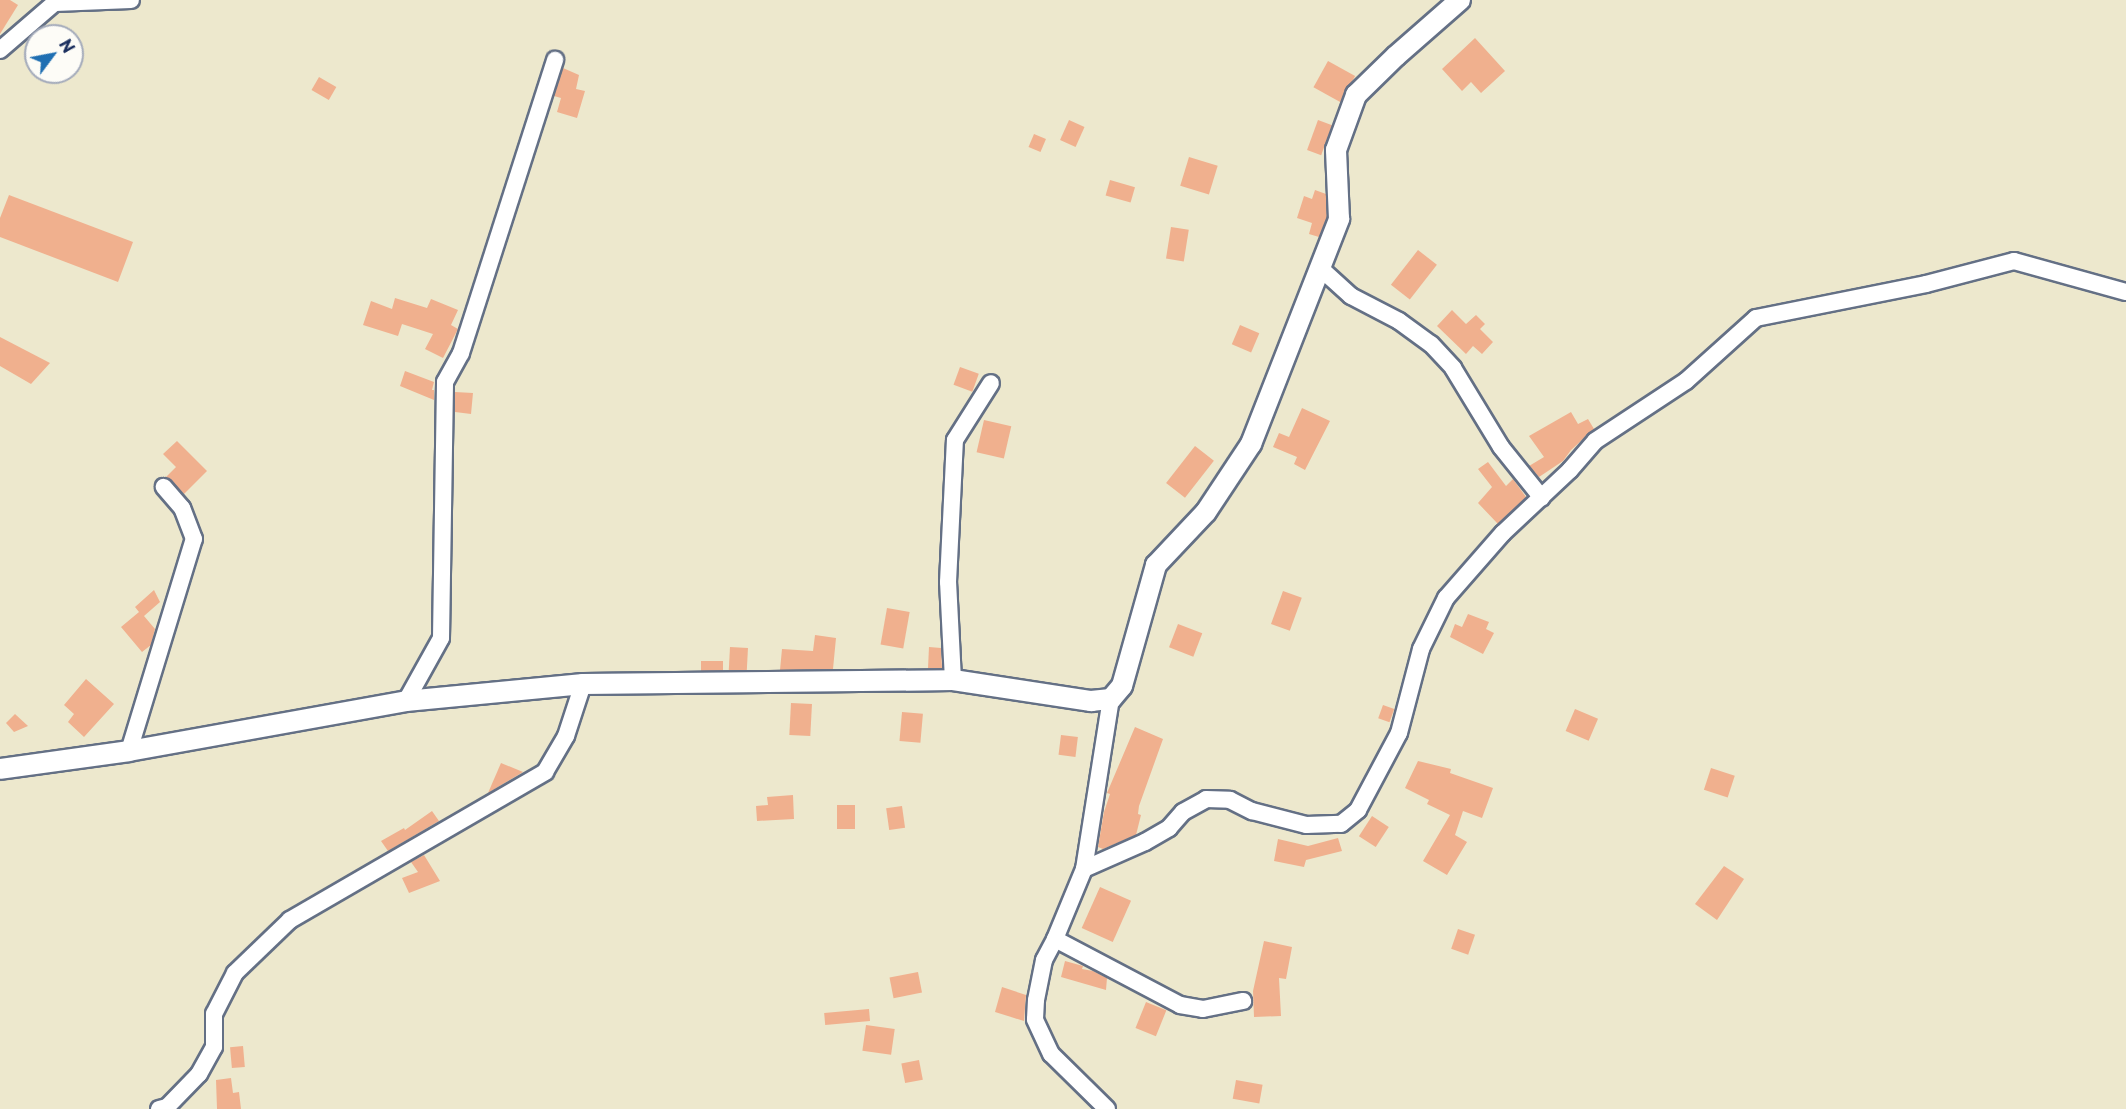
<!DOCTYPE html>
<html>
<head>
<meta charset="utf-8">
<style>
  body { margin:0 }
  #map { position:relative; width:2126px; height:1109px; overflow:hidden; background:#ede8cd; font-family:"Playpen Sans",sans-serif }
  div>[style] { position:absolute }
  .building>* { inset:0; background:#f0b08e; transform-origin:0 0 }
  .roads { filter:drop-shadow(2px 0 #647085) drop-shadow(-2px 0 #647085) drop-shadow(0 2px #647085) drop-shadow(0 -2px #647085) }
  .minor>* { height:16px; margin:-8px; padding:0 8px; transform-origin:8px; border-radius:8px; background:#fff }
  .tertiary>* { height:20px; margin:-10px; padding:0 10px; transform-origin:10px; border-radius:10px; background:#fff }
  span { translate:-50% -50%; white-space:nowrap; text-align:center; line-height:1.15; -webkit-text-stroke:5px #fdfcf7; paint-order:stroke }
  .north { position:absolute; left:24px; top:24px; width:60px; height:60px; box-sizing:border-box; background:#fdfcf7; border:2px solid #a3aaba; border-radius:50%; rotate:58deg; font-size:16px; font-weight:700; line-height:24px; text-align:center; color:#1b2f5e }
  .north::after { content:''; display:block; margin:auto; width:21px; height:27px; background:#1f6fb2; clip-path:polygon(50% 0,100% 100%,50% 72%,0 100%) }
</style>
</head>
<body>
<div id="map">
  <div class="building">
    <i style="clip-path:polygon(0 0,10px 0,18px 5px,0 34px)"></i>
    <i style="clip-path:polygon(1475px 38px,1505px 71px,1481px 93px,1471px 82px,1462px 91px,1442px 69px)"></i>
    <i style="left:1328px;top:61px;width:31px;height:30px;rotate:29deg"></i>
    <i style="clip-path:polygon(563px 68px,579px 75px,576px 89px,585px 91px,577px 118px,557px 112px,561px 98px,554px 96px)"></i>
    <i style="left:319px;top:77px;width:20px;height:15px;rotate:30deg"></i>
    <i style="left:1069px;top:120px;width:17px;height:22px;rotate:24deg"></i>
    <i style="left:1318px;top:120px;width:15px;height:32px;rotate:20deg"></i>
    <i style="left:1034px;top:134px;width:13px;height:14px;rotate:23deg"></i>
    <i style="left:1189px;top:157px;width:30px;height:30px;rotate:17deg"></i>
    <i style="left:1110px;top:180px;width:26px;height:16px;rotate:16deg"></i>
    <i style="clip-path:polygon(1315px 190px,1326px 194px,1327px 217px,1319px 237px,1309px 234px,1312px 223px,1297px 218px,1304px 196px,1312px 199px)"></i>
    <i style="clip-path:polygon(9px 195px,133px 242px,118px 282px,0 237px,0 218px)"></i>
    <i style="left:1171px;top:227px;width:18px;height:32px;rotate:9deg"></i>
    <i style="left:1418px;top:250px;width:24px;height:44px;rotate:38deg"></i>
    <i style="clip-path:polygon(395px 298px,427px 308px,431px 299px,458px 310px,451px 325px,458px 329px,443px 358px,425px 349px,433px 334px,402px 324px,398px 336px,363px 325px,371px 301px,392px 309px)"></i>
    <i style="clip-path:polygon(1452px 310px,1466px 324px,1476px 315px,1485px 324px,1480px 329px,1493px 342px,1482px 354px,1473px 346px,1466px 354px,1437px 326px)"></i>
    <i style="left:1240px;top:325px;width:21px;height:21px;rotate:23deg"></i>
    <i style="clip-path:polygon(0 337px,50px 363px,31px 384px,0 366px)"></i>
    <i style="left:960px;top:367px;width:20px;height:19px;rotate:20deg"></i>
    <i style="clip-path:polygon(405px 371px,434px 382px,432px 390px,434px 390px,434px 400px,400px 386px)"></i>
    <i style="clip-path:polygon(455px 392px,473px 393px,471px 414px,455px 412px)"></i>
    <i style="clip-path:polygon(1302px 408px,1330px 421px,1305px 470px,1294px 464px,1297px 457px,1273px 447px,1279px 433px,1289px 437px)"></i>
    <i style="clip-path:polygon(1571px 412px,1578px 424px,1588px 419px,1594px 429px,1571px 450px,1563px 461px,1539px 477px,1529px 466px,1544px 457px,1529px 436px)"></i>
    <i style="left:984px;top:420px;width:28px;height:33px;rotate:13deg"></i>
    <i style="clip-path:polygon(177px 441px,207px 471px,184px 494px,166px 477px,176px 467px,163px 454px)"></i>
    <i style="left:1195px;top:446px;width:24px;height:47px;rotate:38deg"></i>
    <i style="clip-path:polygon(1488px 462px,1506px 486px,1513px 479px,1526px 497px,1498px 524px,1478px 503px,1492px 487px,1478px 469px)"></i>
    <i style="clip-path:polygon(154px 590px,160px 602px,144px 616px,155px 629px,151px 645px,142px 652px,121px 627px,139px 612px,135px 607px)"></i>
    <i style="left:1283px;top:591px;width:20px;height:35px;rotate:20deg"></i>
    <i style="left:887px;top:608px;width:23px;height:37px;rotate:10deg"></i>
    <i style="clip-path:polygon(1468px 614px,1489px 622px,1486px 629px,1494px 633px,1483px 654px,1450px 637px,1455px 624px,1462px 627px)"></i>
    <i style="left:1178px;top:624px;width:26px;height:25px;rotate:21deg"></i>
    <i style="clip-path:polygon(815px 635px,836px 638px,833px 669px,780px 670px,782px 649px,813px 651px)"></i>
    <i style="left:730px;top:647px;width:18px;height:23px;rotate:3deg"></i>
    <i style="clip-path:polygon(929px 647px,941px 648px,942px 668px,928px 668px)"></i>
    <i style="left:701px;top:661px;width:22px;height:10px"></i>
    <i style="clip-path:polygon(86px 679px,114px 704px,84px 737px,68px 722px,74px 714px,64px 705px)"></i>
    <i style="left:791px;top:703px;width:21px;height:32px;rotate:3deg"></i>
    <i style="left:1383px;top:705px;width:12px;height:14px;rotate:20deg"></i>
    <i style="left:1575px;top:709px;width:25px;height:24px;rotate:23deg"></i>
    <i style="left:902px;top:712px;width:21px;height:29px;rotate:5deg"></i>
    <i style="clip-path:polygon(15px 714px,28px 726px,14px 732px,6px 723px)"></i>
    <i style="clip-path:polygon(1135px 727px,1163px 739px,1139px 806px,1138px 814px,1141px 815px,1136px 835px,1103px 849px,1098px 847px,1104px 812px,1110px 794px,1107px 793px)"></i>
    <i style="left:1061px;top:735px;width:17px;height:20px;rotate:7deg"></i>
    <i style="clip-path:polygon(1418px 761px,1451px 769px,1450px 773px,1493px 788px,1482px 818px,1463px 811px,1455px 835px,1467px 842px,1447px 875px,1423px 861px,1450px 815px,1427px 804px,1429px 800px,1405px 788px)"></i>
    <i style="clip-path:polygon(501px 763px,523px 772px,488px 793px)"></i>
    <i style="left:1711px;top:768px;width:25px;height:23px;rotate:18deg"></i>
    <i style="clip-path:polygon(793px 795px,794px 819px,757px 821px,756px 806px,768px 805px,767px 797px)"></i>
    <i style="left:837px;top:805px;width:18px;height:24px"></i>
    <i style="left:902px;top:806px;width:22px;height:16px;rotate:82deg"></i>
    <i style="clip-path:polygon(432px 811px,439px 821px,388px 851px,381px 841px,404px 828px,405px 830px)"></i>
    <i style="left:1372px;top:816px;width:20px;height:24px;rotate:33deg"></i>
    <i style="clip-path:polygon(1338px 838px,1342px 851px,1306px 860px,1304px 867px,1274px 861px,1278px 839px,1308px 846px)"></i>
    <i style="clip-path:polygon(424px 855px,440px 881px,409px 893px,402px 878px,418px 872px,411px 862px)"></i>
    <i style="clip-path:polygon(1724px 866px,1744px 879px,1717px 920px,1695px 904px)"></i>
    <i style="left:1100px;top:887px;width:34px;height:45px;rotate:24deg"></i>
    <i style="left:1458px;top:929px;width:18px;height:21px;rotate:19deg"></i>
    <i style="clip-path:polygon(1264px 941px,1292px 947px,1286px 979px,1279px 978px,1281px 1016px,1254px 1017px,1253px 991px)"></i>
    <i style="clip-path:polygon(1065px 961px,1083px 966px,1082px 969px,1093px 971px,1107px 978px,1106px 990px,1061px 977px)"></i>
    <i style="left:918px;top:972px;width:21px;height:29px;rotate:79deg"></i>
    <i style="clip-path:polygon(1002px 987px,1026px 995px,1024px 1021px,995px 1012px)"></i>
    <i style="left:1146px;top:1002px;width:22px;height:28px;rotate:22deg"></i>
    <i style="left:869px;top:1009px;width:12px;height:45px;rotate:85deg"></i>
    <i style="left:866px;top:1025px;width:29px;height:26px;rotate:8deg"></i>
    <i style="left:243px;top:1046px;width:21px;height:13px;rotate:85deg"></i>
    <i style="left:919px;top:1060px;width:20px;height:18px;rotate:79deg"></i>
    <i style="clip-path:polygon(231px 1078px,233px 1093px,239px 1092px,241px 1109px,217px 1109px,216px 1080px)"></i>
    <i style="left:1236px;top:1080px;width:27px;height:19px;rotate:10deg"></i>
  </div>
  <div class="roads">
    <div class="minor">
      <i style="left:55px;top:3px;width:76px;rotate:-2.3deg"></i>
      <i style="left:0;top:50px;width:77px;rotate:-40.8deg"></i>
      <i style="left:1319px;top:267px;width:43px;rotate:42.2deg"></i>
      <i style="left:1351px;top:296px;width:54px;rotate:27.5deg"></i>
      <i style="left:1399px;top:321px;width:39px;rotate:36deg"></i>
      <i style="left:1431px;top:344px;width:33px;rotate:47deg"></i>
      <i style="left:1453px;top:368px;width:92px;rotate:58.7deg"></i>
      <i style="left:1501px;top:447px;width:65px;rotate:51.2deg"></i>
      <i style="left:953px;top:680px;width:98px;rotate:-92.9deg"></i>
      <i style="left:948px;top:582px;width:142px;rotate:-87.2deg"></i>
      <i style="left:955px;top:440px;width:67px;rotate:-57.7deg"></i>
      <i style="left:406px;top:701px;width:72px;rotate:-60.9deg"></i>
      <i style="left:441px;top:638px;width:256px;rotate:-89.1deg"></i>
      <i style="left:445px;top:382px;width:33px;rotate:-61deg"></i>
      <i style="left:461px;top:353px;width:308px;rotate:-72.2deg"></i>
      <i style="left:129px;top:751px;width:222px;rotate:-73deg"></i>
      <i style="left:194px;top:539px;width:33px;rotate:-111deg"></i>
      <i style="left:182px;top:508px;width:28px;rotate:-131deg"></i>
      <i style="left:1084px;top:869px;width:67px;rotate:-23.9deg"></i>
      <i style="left:1145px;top:842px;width:28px;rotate:-30deg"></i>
      <i style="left:1169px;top:828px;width:21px;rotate:-49deg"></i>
      <i style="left:1183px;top:812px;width:26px;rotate:-29deg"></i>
      <i style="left:1206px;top:799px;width:24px;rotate:2deg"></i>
      <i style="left:1230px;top:800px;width:25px;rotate:27deg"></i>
      <i style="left:1252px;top:811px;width:56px;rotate:14.5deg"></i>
      <i style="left:1306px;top:825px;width:35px;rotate:-2deg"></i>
      <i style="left:1341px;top:824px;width:22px;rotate:-39deg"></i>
      <i style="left:1358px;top:810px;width:87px;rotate:-62deg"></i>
      <i style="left:1399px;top:733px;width:87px;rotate:-75.3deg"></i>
      <i style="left:1421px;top:649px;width:57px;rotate:-63.9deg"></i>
      <i style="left:1446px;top:598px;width:86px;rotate:-48.8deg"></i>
      <i style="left:1503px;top:533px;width:92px;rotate:-43.2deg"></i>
      <i style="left:1570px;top:470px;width:38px;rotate:-49deg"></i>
      <i style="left:1595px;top:441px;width:109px;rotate:-33.4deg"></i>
      <i style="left:1686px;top:381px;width:94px;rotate:-42deg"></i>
      <i style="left:1756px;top:318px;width:173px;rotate:-11.3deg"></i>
      <i style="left:1926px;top:284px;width:91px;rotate:-14.6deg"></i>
      <i style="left:2014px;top:261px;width:116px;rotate:15.5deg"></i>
      <i style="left:1055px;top:939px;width:141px;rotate:27.8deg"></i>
      <i style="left:1180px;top:1005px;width:23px;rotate:10deg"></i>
      <i style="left:1203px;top:1009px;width:41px;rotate:-11.3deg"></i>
      <i style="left:159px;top:1109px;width:8px;rotate:-14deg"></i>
      <i style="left:167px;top:1107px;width:46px;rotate:-45.9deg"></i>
      <i style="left:199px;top:1074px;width:31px;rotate:-61deg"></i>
      <i style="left:214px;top:1047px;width:33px;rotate:-90deg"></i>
      <i style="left:214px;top:1014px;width:46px;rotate:-62.9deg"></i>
      <i style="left:235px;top:973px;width:76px;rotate:-43.9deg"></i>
      <i style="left:290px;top:920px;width:295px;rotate:-30.1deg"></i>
      <i style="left:545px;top:772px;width:42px;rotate:-59.7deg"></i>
      <i style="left:566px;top:736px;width:55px;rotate:-71.9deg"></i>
      <i style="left:1107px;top:1109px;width:78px;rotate:-135.5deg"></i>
      <i style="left:1051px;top:1054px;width:38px;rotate:-115deg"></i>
      <i style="left:1035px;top:1019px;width:19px;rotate:-87deg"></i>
      <i style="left:1036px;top:1000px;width:41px;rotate:-78.7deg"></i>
      <i style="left:1044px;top:960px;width:24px;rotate:-62deg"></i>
      <i style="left:1055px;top:939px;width:76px;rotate:-67.5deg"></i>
      <i style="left:1084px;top:869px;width:172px;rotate:-81deg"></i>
    </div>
    <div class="tertiary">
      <i style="left:0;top:769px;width:130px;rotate:-7.9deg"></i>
      <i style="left:129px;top:751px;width:281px;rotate:-10.2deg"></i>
      <i style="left:406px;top:701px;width:178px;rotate:-5.5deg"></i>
      <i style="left:583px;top:684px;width:370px;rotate:-0.6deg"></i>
      <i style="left:953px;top:680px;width:140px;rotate:8.7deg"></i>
      <i style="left:1091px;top:701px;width:20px;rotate:-6deg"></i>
      <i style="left:1111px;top:699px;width:17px;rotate:-50deg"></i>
      <i style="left:1122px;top:686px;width:126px;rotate:-74.3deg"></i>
      <i style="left:1156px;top:565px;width:73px;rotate:-46.7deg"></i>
      <i style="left:1206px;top:512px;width:82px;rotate:-56.5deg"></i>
      <i style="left:1251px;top:444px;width:242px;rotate:-68.6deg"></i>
      <i style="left:1339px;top:219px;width:69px;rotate:-92.5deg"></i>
      <i style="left:1336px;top:150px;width:59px;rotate:-70deg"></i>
      <i style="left:1356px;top:95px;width:56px;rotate:-44.3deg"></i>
      <i style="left:1396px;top:56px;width:85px;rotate:-41.2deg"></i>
    </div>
  </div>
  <div class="north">N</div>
</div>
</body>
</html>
